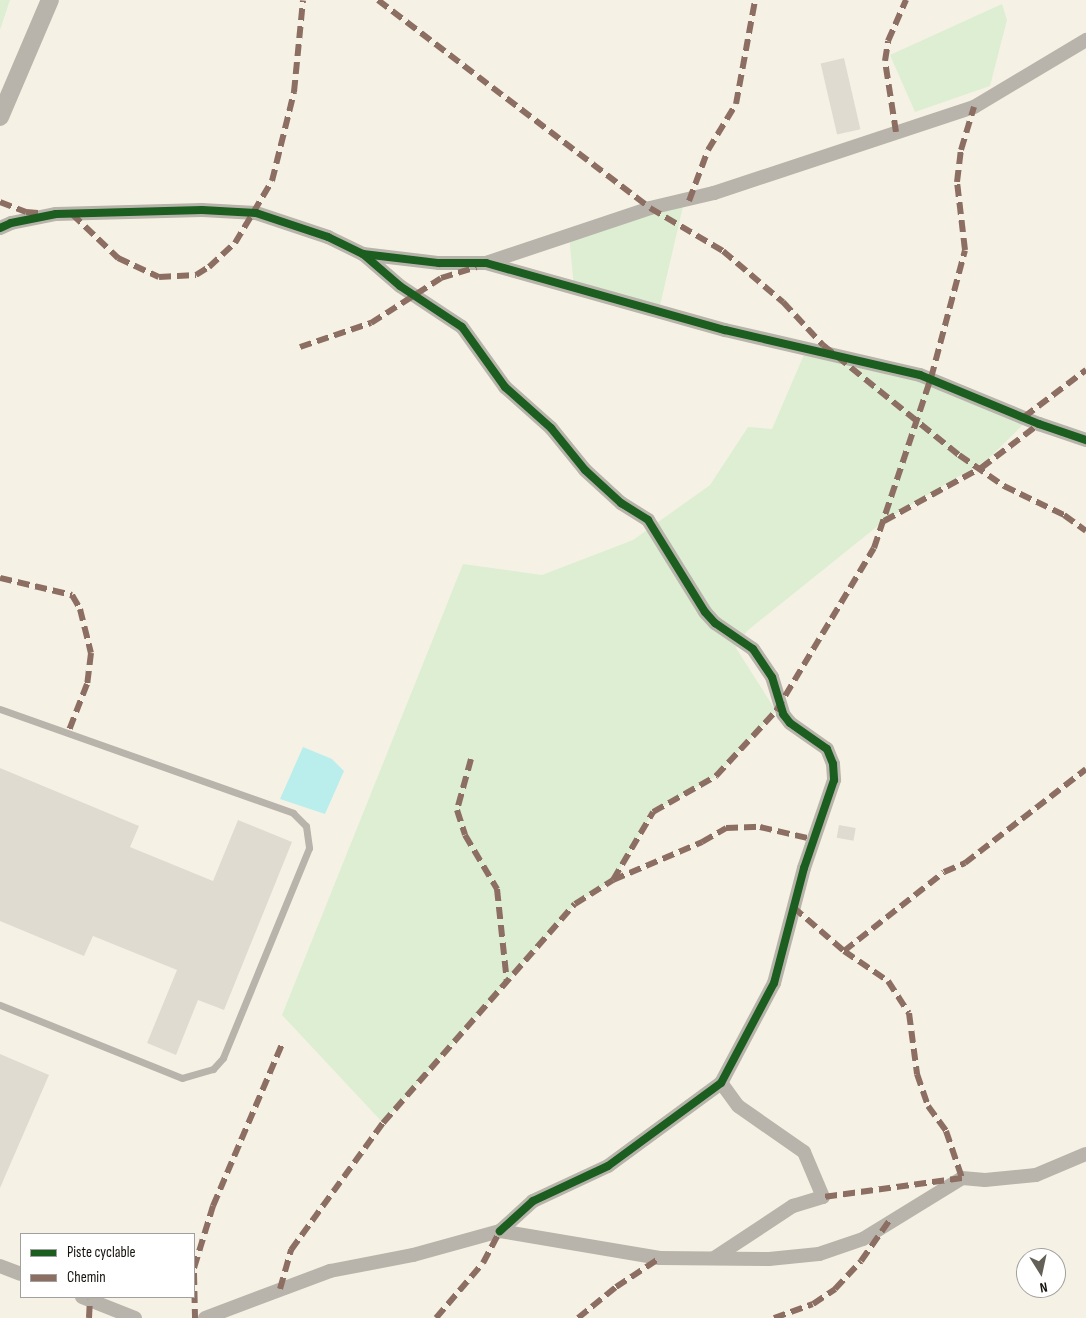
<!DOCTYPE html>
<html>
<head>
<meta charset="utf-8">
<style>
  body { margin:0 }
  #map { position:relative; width:1086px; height:1318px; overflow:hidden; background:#f5f2e5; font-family:"Sofia Sans Condensed",sans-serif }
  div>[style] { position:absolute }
  .green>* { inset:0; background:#ddeed3 }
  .water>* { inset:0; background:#b9eeed }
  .building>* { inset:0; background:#dfdbd1; transform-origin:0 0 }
  .service>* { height:7px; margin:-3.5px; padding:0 3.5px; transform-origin:3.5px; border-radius:3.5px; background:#b8b4ab }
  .minor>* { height:14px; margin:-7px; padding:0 7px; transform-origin:7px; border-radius:7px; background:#b8b4ab }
  .tertiary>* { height:18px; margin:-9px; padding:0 9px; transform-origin:9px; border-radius:9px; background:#b8b4ab }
  .quiet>* { height:6px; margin-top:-3px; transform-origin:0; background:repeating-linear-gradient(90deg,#8d6e63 0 12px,transparent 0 18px) }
  .cycleway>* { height:8px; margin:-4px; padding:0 4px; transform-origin:4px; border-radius:4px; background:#1b5e20 }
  span { translate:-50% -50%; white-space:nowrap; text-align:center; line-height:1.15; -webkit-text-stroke:4px #fff; paint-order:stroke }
  .legend { position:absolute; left:20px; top:1233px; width:175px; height:65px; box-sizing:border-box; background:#fff; border:1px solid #a1a09d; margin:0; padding:6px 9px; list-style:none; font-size:15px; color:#14120a }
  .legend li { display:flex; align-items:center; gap:10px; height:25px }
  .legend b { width:25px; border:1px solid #a1a09d }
  .north { position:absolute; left:1016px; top:1248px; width:50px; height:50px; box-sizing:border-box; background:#fff; border:1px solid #a1a09d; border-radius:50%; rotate:170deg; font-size:14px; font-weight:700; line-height:20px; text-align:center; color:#14120a }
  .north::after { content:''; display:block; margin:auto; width:18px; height:22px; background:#636057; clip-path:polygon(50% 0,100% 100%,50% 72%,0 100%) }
</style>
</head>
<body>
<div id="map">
  <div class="green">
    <i style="clip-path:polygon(0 0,10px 0,0 30px)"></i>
    <i style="clip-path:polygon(1002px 4px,1007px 20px,990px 86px,915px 112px,890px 55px)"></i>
    <i style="clip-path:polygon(684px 202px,659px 310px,574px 288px,569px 235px)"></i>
    <i style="clip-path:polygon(806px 350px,917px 370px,1033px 415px,988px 459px,884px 521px,747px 631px,736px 648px,776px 711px,716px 776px,653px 812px,613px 880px,575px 904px,383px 1123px,282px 1015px,463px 564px,542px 575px,633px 540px,710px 485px,748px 427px,772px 429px)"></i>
  </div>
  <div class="water">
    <i style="clip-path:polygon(303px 747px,332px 759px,344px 771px,325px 814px,280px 799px)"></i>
  </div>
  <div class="building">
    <i style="left:844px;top:58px;width:73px;height:24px;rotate:77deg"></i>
    <i style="clip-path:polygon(0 768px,139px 826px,130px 847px,213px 881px,238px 820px,292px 842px,224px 1010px,198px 1000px,176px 1055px,147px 1043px,177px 970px,93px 936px,84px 956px,0 921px)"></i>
    <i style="left:839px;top:825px;width:17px;height:13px;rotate:10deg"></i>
    <i style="clip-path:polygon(0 1054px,49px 1075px,0 1188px)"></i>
  </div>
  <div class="service">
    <i style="left:0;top:709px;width:311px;rotate:19.5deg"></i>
    <i style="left:293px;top:813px;width:18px;rotate:45deg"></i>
    <i style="left:306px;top:826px;width:22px;rotate:82deg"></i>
    <i style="left:309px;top:848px;width:227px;rotate:112.3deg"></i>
    <i style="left:223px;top:1058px;width:15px;rotate:132deg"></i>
    <i style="left:213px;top:1069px;width:32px;rotate:164deg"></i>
    <i style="left:182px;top:1078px;width:196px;rotate:-158.1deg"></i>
  </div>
  <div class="minor">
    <i style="left:0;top:228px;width:12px;rotate:-24deg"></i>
    <i style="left:11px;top:223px;width:46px;rotate:-11.3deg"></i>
    <i style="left:56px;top:214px;width:146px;rotate:-1.6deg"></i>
    <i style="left:202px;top:210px;width:54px;rotate:3.2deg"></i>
    <i style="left:256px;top:213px;width:76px;rotate:18.4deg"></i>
    <i style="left:328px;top:237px;width:39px;rotate:26deg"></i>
    <i style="left:363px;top:254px;width:77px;rotate:6.8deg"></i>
    <i style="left:439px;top:263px;width:47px"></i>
    <i style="left:486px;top:263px;width:248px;rotate:15.7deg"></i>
    <i style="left:725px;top:330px;width:200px;rotate:13deg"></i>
    <i style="left:920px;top:375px;width:129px;rotate:22.4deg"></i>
    <i style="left:1039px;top:424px;width:50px;rotate:18.8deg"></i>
    <i style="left:363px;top:254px;width:49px;rotate:40.9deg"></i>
    <i style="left:400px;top:286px;width:74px;rotate:33.5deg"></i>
    <i style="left:462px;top:327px;width:74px;rotate:54.4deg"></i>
    <i style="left:505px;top:387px;width:62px;rotate:41.7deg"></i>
    <i style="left:551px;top:428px;width:54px;rotate:51deg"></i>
    <i style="left:585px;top:470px;width:49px;rotate:42.5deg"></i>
    <i style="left:621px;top:503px;width:32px;rotate:32deg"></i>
    <i style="left:648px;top:520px;width:108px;rotate:58.2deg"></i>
    <i style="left:705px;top:612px;width:15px;rotate:48deg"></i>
    <i style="left:715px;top:623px;width:46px;rotate:34.4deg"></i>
    <i style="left:753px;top:649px;width:34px;rotate:56deg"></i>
    <i style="left:772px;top:677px;width:39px;rotate:73deg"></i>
    <i style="left:783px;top:714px;width:11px;rotate:52deg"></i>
    <i style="left:790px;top:723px;width:45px;rotate:35.1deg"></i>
    <i style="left:827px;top:749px;width:16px;rotate:68deg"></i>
    <i style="left:833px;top:764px;width:16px;rotate:86deg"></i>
    <i style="left:834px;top:780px;width:93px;rotate:108.8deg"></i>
    <i style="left:804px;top:868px;width:119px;rotate:104.6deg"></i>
    <i style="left:774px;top:983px;width:113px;rotate:117.9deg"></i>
    <i style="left:721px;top:1083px;width:140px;rotate:143.7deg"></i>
    <i style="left:608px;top:1166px;width:83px;rotate:155deg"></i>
    <i style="left:533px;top:1201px;width:45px;rotate:137.7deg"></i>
    <i style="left:486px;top:263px;width:173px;rotate:-18.5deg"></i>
    <i style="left:650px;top:208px;width:66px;rotate:-13.2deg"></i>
    <i style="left:714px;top:193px;width:274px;rotate:-18.3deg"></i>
    <i style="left:974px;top:107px;width:131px;rotate:-30.9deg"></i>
    <i style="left:714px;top:1258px;width:95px;rotate:-33.4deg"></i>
    <i style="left:793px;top:1206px;width:31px;rotate:-17deg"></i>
    <i style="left:823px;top:1197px;width:49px;rotate:-112.9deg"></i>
    <i style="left:804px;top:1152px;width:80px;rotate:-145.1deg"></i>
    <i style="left:738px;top:1106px;width:29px;rotate:-126deg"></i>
    <i style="left:0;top:1266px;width:22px;rotate:21deg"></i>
    <i style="left:82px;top:1297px;width:57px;rotate:21.6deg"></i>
    <i style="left:205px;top:1318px;width:134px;rotate:-20.6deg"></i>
    <i style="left:330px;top:1271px;width:85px;rotate:-10.9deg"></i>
    <i style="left:413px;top:1255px;width:90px;rotate:-15.4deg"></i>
    <i style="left:500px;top:1231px;width:162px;rotate:9.6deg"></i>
    <i style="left:660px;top:1258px;width:109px;rotate:0.5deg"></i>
    <i style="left:769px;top:1259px;width:50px;rotate:-5.7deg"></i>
    <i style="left:819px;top:1254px;width:46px;rotate:-18.8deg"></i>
    <i style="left:863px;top:1239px;width:116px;rotate:-31.6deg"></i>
    <i style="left:962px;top:1178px;width:23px;rotate:5deg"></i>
    <i style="left:985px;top:1180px;width:51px;rotate:-5.6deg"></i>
    <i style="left:1036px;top:1175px;width:54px;rotate:-22.8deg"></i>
  </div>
  <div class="tertiary">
    <i style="left:0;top:117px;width:127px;rotate:-66.9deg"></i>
  </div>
  <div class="quiet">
    <i style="left:378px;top:0;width:342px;rotate:37.4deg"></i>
    <i style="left:650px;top:208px;width:85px;rotate:30.5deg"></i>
    <i style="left:723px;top:251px;width:79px;rotate:40.4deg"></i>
    <i style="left:783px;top:302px;width:59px;rotate:47.1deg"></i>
    <i style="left:823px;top:345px;width:175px;rotate:39deg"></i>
    <i style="left:959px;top:455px;width:55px;rotate:34.6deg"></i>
    <i style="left:1004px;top:486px;width:67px;rotate:25.8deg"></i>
    <i style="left:1064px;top:515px;width:27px;rotate:36deg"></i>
    <i style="left:896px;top:132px;width:72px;rotate:-98.8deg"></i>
    <i style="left:885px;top:61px;width:20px;rotate:-81deg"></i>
    <i style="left:888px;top:41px;width:45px;rotate:-66.3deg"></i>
    <i style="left:689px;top:201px;width:54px;rotate:-69.6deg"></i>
    <i style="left:708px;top:150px;width:54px;rotate:-58.7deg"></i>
    <i style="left:736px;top:104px;width:106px;rotate:-79.6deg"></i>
    <i style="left:0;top:202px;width:28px;rotate:21deg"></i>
    <i style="left:26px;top:212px;width:12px;rotate:5deg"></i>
    <i style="left:72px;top:214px;width:64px;rotate:43.7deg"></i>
    <i style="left:118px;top:258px;width:45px;rotate:24.9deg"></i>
    <i style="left:159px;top:277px;width:37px;rotate:-3deg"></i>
    <i style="left:196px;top:275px;width:15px;rotate:-32deg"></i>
    <i style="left:209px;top:267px;width:35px;rotate:-43deg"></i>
    <i style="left:235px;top:243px;width:72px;rotate:-59.2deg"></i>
    <i style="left:272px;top:181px;width:92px;rotate:-76.1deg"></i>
    <i style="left:294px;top:92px;width:92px;rotate:-84.4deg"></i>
    <i style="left:300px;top:347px;width:75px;rotate:-18.7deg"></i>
    <i style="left:371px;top:323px;width:83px;rotate:-32.7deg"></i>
    <i style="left:441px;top:278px;width:37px;rotate:-17deg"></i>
    <i style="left:1024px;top:417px;width:78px;rotate:-37.2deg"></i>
    <i style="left:884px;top:521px;width:111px;rotate:-28.7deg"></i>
    <i style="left:981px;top:468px;width:73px;rotate:-37.2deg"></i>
    <i style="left:0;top:578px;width:74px;rotate:13.3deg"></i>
    <i style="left:72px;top:595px;width:16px;rotate:60deg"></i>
    <i style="left:80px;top:609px;width:45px;rotate:76deg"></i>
    <i style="left:91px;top:653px;width:31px;rotate:97deg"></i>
    <i style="left:87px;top:684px;width:53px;rotate:111.2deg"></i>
    <i style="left:471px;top:759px;width:53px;rotate:105.4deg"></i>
    <i style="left:457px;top:810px;width:26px;rotate:72deg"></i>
    <i style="left:465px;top:835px;width:63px;rotate:59.3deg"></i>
    <i style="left:497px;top:889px;width:94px;rotate:83.9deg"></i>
    <i style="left:613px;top:880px;width:97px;rotate:-23.1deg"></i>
    <i style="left:702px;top:842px;width:28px;rotate:-30deg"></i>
    <i style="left:726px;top:828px;width:34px;rotate:-2deg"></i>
    <i style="left:760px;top:827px;width:57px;rotate:13.1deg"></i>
    <i style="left:793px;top:907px;width:67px;rotate:40.8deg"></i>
    <i style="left:844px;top:951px;width:53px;rotate:34.3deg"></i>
    <i style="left:888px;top:981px;width:38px;rotate:57deg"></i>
    <i style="left:909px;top:1013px;width:62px;rotate:82.5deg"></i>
    <i style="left:917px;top:1074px;width:34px;rotate:71deg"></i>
    <i style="left:928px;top:1106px;width:31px;rotate:54deg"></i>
    <i style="left:946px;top:1131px;width:50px;rotate:71.2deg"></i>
    <i style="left:962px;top:1178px;width:140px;rotate:172.2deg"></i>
    <i style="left:844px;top:951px;width:127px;rotate:-38.3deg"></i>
    <i style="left:944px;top:872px;width:23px;rotate:-23deg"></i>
    <i style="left:965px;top:863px;width:153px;rotate:-37.8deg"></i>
    <i style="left:194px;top:1268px;width:65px;rotate:-73deg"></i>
    <i style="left:213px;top:1206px;width:176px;rotate:-66.9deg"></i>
    <i style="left:194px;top:1273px;width:45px;rotate:88.7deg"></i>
    <i style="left:280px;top:1289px;width:41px;rotate:-74.2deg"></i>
    <i style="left:291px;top:1250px;width:157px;rotate:-54.1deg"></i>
    <i style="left:383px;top:1123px;width:291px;rotate:-48.8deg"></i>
    <i style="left:575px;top:904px;width:45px;rotate:-32.3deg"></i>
    <i style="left:613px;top:880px;width:79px;rotate:-59.5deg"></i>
    <i style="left:653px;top:812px;width:73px;rotate:-29.7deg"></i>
    <i style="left:716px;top:776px;width:88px;rotate:-47.3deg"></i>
    <i style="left:776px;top:711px;width:190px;rotate:-59deg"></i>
    <i style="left:874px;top:548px;width:179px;rotate:-71.5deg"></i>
    <i style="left:931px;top:378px;width:132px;rotate:-75.1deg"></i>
    <i style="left:965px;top:250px;width:68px;rotate:-96.7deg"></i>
    <i style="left:957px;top:182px;width:32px;rotate:-83deg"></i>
    <i style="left:961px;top:150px;width:45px;rotate:-73.2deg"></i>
    <i style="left:89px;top:1318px;width:18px;rotate:-87deg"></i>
    <i style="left:436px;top:1318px;width:72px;rotate:-49.5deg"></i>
    <i style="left:483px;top:1263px;width:36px;rotate:-62deg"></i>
    <i style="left:578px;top:1318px;width:49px;rotate:-39.2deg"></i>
    <i style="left:616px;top:1287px;width:53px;rotate:-33.4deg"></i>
    <i style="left:774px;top:1318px;width:41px;rotate:-19.7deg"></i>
    <i style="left:813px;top:1304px;width:27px;rotate:-34deg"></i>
    <i style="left:835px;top:1289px;width:38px;rotate:-47deg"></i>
    <i style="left:861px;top:1261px;width:49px;rotate:-55deg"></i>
  </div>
  <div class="cycleway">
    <i style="left:0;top:228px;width:12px;rotate:-24deg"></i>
    <i style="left:11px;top:223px;width:46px;rotate:-11.3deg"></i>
    <i style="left:56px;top:214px;width:146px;rotate:-1.6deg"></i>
    <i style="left:202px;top:210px;width:54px;rotate:3.2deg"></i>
    <i style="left:256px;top:213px;width:76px;rotate:18.4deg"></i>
    <i style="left:328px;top:237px;width:39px;rotate:26deg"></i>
    <i style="left:363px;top:254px;width:77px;rotate:6.8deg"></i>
    <i style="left:439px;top:263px;width:47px"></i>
    <i style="left:486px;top:263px;width:248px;rotate:15.7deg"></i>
    <i style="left:725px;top:330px;width:200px;rotate:13deg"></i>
    <i style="left:920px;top:375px;width:129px;rotate:22.4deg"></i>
    <i style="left:1039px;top:424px;width:50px;rotate:18.8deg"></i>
    <i style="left:363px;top:254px;width:49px;rotate:40.9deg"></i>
    <i style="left:400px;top:286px;width:74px;rotate:33.5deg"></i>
    <i style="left:462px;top:327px;width:74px;rotate:54.4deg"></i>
    <i style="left:505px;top:387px;width:62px;rotate:41.7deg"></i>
    <i style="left:551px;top:428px;width:54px;rotate:51deg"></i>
    <i style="left:585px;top:470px;width:49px;rotate:42.5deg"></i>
    <i style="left:621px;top:503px;width:32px;rotate:32deg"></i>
    <i style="left:648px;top:520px;width:108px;rotate:58.2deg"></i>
    <i style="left:705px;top:612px;width:15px;rotate:48deg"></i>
    <i style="left:715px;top:623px;width:46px;rotate:34.4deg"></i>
    <i style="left:753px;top:649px;width:34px;rotate:56deg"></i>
    <i style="left:772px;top:677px;width:39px;rotate:73deg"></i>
    <i style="left:783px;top:714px;width:11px;rotate:52deg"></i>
    <i style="left:790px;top:723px;width:45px;rotate:35.1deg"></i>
    <i style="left:827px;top:749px;width:16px;rotate:68deg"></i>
    <i style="left:833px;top:764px;width:16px;rotate:86deg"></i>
    <i style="left:834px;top:780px;width:93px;rotate:108.8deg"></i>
    <i style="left:804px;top:868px;width:119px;rotate:104.6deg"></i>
    <i style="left:774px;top:983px;width:113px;rotate:117.9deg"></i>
    <i style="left:721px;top:1083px;width:140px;rotate:143.7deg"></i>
    <i style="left:608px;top:1166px;width:83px;rotate:155deg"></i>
    <i style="left:533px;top:1201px;width:45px;rotate:137.7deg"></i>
  </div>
  <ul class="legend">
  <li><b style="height:6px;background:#1b5e20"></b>Piste cyclable</li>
  <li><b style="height:6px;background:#8d6e63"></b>Chemin</li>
  </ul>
  <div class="north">N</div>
</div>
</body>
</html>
